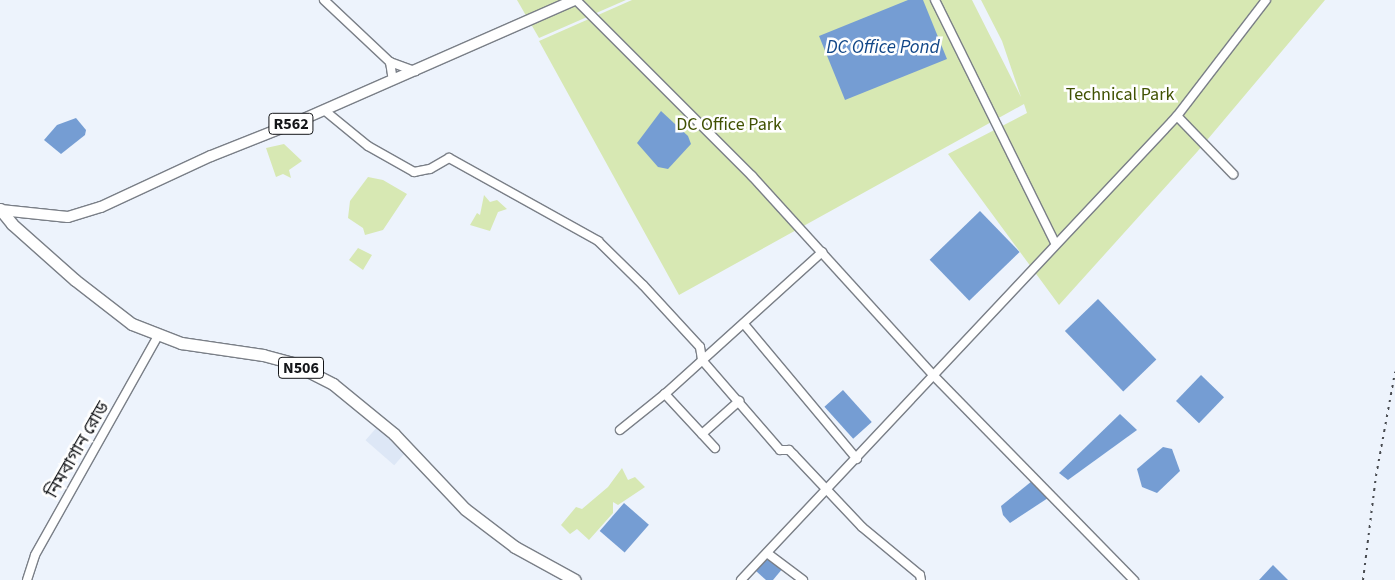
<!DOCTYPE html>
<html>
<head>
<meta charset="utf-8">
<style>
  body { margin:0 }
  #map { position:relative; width:1395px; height:580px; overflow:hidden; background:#edf3fc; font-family:"Source Sans 3","Noto Sans Bengali",sans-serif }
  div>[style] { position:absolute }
  .built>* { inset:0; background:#dde7f6; transform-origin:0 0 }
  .green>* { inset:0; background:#d7e8b3 }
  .water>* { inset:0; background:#759dd3; transform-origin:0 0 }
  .roads { filter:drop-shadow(1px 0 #7a7f87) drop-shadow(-1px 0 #7a7f87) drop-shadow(0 1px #7a7f87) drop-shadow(0 -1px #7a7f87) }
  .minor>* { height:8px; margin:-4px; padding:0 4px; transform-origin:4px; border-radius:4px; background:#fff }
  .major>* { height:10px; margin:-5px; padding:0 5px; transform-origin:5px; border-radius:5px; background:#fff }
  .highway>* { height:11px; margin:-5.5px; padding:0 5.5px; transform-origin:5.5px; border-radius:5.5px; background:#fff }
  .rail>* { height:2px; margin-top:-1px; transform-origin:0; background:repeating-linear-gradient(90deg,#484b50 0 2.5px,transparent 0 7.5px) }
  span { translate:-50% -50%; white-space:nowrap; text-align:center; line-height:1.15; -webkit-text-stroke:5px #fff; paint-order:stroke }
  .shield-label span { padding:1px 4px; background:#fff; border:1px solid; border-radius:4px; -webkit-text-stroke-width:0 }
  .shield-label { font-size:16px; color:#141619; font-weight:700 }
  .park-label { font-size:18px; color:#415203 }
  .street-label { font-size:18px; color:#141619 }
  .water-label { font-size:19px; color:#124788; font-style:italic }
</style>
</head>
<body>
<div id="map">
  <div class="built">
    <i style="left:378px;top:426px;width:38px;height:19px;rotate:41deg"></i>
  </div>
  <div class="green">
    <i style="clip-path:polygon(517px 0,626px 0,539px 38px)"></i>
    <i style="clip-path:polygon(632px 0,972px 0,1021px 97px,1002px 41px,981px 0,1325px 0,1197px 152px,1059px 305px,948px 154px,1027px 113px,1024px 104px,679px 295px,539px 41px)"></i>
    <i style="clip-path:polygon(284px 144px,302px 161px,289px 170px,291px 178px,283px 174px,276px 177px,266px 148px)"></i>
    <i style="clip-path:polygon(368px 177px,383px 180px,407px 194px,383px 230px,365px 235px,363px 228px,348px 218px,350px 201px)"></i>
    <i style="clip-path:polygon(484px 195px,490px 202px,497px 200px,507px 209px,498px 212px,490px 231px,470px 225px,477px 213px,480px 215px)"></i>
    <i style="clip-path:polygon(358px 248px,372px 255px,363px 270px,349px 260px)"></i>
    <i style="clip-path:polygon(622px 468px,628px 480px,635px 477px,645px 487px,618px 505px,613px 502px,613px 513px,589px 540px,577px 529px,570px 534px,561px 525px,576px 507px,582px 509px,608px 487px)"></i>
  </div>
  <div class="water">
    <i style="clip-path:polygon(908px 0,923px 0,947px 59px,845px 100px,819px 36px)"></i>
    <i style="clip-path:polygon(661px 111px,688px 136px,691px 144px,668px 169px,658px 167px,637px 143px)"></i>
    <i style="clip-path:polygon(76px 118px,86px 130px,85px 135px,61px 154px,44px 140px,57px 125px)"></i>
    <i style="left:980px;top:211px;width:57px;height:70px;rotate:46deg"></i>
    <i style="left:1098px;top:299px;width:84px;height:46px;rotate:46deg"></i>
    <i style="left:1201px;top:375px;width:32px;height:36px;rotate:44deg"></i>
    <i style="left:843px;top:390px;width:43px;height:25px;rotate:48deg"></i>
    <i style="clip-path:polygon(1120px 414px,1137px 430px,1068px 480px,1059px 473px)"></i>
    <i style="clip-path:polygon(1163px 447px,1172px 449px,1180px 471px,1157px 493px,1142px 487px,1137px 469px)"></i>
    <i style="clip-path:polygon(1032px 481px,1048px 498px,1010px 523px,1003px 515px,1001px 506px)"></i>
    <i style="left:624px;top:503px;width:33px;height:37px;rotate:41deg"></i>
    <i style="clip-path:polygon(768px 556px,783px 568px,773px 580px,766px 580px,756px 571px)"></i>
    <i style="clip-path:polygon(1273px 565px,1288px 580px,1259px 580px)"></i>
  </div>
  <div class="roads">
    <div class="minor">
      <i style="left:324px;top:0;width:91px;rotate:43.2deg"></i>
      <i style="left:390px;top:62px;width:27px;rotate:20deg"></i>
      <i style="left:576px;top:0;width:249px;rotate:45deg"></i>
      <i style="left:752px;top:176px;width:270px;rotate:47.7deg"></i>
      <i style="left:934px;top:376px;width:286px;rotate:45.6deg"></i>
      <i style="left:935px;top:0;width:271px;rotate:63.7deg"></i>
      <i style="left:390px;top:62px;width:18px;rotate:81deg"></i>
      <i style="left:324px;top:110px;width:57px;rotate:39.3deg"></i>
      <i style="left:368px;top:146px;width:53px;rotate:29.5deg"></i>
      <i style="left:414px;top:172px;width:16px;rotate:-11deg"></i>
      <i style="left:430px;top:169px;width:22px;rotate:-30deg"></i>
      <i style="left:449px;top:158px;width:171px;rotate:29.1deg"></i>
      <i style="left:598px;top:241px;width:63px;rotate:44.4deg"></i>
      <i style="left:643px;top:285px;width:84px;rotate:47.4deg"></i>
      <i style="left:700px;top:347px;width:13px;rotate:81deg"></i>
      <i style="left:702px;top:360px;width:119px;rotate:49.1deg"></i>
      <i style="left:780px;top:450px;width:9px"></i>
      <i style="left:789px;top:450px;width:7px;rotate:45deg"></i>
      <i style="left:794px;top:455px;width:99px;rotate:46.6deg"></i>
      <i style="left:862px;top:527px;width:75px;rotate:39.6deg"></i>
      <i style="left:920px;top:575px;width:5px;rotate:79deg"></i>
      <i style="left:1177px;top:116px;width:81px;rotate:46deg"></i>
      <i style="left:744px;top:324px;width:176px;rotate:50.1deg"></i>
      <i style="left:620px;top:430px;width:58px;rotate:-38.7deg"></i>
      <i style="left:702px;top:434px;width:50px;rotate:-41.7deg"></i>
      <i style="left:715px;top:448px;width:74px;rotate:-132.8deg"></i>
      <i style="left:665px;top:394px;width:212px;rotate:-42.1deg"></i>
      <i style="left:767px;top:553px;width:45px;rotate:36.9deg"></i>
      <i style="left:27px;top:580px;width:26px;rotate:-72deg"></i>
      <i style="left:35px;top:555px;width:251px;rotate:-60.7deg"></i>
      <i style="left:741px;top:580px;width:637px;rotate:-46.78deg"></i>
      <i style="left:1177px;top:116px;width:146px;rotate:-52.5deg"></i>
    </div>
    <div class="major">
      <i style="left:1px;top:210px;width:67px;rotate:6deg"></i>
      <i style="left:68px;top:217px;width:34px;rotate:-17deg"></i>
      <i style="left:101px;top:207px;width:121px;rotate:-24.9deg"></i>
      <i style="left:211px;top:156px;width:95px;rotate:-21.7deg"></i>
      <i style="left:299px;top:121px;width:301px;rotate:-23.7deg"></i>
    </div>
    <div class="highway">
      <i style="left:0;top:209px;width:19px;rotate:51deg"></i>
      <i style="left:12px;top:224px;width:84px;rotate:41.6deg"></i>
      <i style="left:75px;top:280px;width:72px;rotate:37.7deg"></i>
      <i style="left:132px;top:324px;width:53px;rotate:21.2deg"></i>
      <i style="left:181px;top:343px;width:83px;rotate:8.3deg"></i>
      <i style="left:263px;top:355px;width:30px;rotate:15deg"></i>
      <i style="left:292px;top:363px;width:46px;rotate:27.1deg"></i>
      <i style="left:333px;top:384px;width:79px;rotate:39.3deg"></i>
      <i style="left:394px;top:434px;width:103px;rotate:46.6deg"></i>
      <i style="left:465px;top:509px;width:63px;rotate:37.2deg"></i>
      <i style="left:515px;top:547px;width:68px;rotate:28.8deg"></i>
    </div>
  </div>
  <div class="rail">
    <i style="left:1363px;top:580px;width:105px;rotate:-82.9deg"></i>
    <i style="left:1376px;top:476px;width:106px;rotate:-79.6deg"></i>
  </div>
  <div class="shield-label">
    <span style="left:291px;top:124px">R562</span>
    <span style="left:301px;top:368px">N506</span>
  </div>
  <div class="park-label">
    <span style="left:1120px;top:95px">Technical Park</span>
    <span style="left:729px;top:125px">DC Office Park</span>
  </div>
  <div class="street-label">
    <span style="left:78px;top:450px;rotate:-60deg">নিমবাগান রোড</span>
  </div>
  <div class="water-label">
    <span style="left:883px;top:48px">DC Office Pond</span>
  </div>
</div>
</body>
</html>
